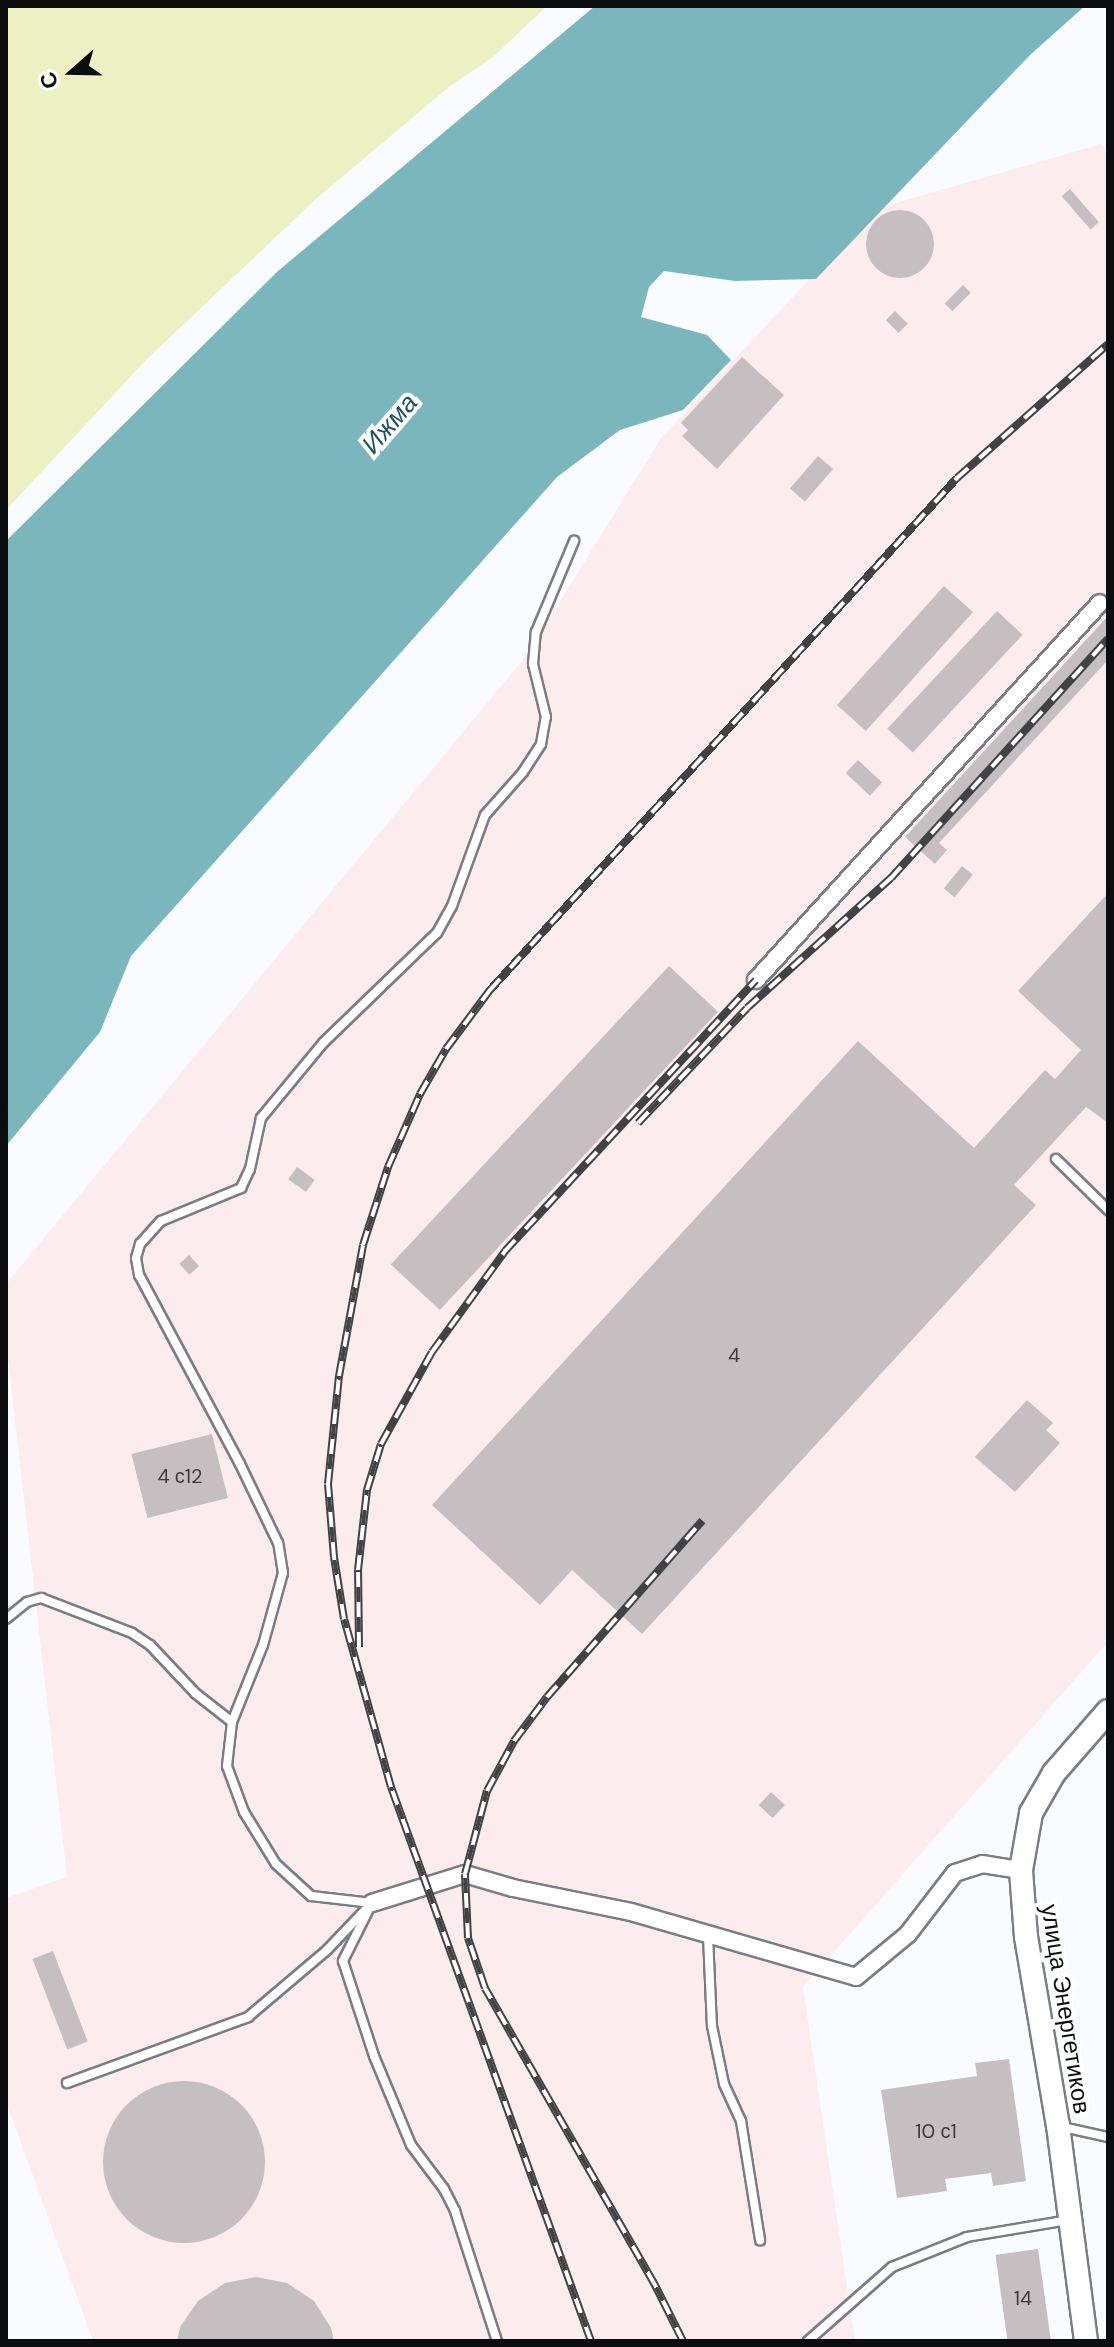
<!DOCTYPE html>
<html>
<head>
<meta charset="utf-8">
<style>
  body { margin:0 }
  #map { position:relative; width:1114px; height:2347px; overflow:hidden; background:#f9fbff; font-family:"DM Sans",sans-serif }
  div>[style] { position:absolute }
  .industrial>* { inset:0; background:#fdecee }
  .green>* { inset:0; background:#edf0c3 }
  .water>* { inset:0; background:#7ab6bc }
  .building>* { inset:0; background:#c6bfc2; transform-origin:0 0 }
  .round { border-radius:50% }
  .roads { filter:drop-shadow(2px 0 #7a7d83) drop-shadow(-2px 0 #7a7d83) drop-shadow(0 2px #7a7d83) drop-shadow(0 -2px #7a7d83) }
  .lane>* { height:8px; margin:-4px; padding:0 4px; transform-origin:4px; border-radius:4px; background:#fff }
  .street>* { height:16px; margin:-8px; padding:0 8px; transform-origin:8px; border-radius:8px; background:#fff }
  .secondary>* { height:22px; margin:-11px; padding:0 11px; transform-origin:11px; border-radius:11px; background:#fff }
  .rail>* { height:8px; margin-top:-4px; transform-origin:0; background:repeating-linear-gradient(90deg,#fff 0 15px,#404244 0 30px); box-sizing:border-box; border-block:2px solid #404244 }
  span { translate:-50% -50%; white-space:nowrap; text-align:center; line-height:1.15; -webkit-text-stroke:8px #fff; paint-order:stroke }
  .number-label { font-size:20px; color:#3a3a3c }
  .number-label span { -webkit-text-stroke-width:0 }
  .street-label { font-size:24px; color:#0c0d0f }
  .water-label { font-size:26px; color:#1f5459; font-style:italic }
  .frame { position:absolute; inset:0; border:8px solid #0c0d0f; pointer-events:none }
  .north { position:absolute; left:32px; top:32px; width:80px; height:80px; -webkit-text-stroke:6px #fff; paint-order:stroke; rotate:250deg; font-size:22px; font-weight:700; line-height:32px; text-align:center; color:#0c0d0f }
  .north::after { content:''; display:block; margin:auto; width:28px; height:36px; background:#0c0d0f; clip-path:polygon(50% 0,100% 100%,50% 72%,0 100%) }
</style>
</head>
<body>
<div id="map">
  <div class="industrial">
    <i style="clip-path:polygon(1101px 144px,1108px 152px,1108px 1642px,803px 1987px,855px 2341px,93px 2341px,6px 2102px,6px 1898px,67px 1877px,6px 1341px,6px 1284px,527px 655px,661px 438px,875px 209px)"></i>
  </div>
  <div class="green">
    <i style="clip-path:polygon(6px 6px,547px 6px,493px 57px,450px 86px,317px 198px,146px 360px,6px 510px)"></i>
  </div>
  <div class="water">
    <i style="clip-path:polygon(595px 6px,1085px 6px,1030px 55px,816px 279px,735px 281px,664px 271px,649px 287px,641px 317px,707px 335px,731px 360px,683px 410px,620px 430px,557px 477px,131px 956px,100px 1032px,6px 1146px,6px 541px,278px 271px)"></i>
  </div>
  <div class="building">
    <i style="left:1070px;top:189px;width:44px;height:11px;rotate:49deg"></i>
    <i class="round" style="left:866px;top:210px;width:68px;height:68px"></i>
    <i style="left:963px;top:285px;width:11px;height:26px;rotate:45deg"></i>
    <i style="left:895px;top:311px;width:18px;height:13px;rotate:45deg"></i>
    <i style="clip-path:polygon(742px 357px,784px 395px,717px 469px,682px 436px,688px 430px,681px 423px)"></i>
    <i style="left:818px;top:456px;width:20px;height:43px;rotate:41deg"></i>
    <i style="left:944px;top:586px;width:39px;height:160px;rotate:42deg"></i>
    <i style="left:997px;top:611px;width:35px;height:161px;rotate:43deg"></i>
    <i style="clip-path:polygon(1108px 616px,1108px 660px,939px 843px,947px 850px,935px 864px,905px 837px)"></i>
    <i style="left:858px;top:760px;width:33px;height:18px;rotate:43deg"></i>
    <i style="left:962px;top:866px;width:14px;height:29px;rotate:39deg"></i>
    <i style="clip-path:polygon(1108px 893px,1108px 1123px,1086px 1107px,1014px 1185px,1036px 1205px,642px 1634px,572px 1570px,540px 1605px,432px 1505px,858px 1041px,974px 1148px,1045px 1070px,1055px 1079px,1081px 1050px,1018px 991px)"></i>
    <i style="left:669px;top:966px;width:67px;height:408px;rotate:43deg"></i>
    <i style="left:297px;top:1167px;width:22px;height:15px;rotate:36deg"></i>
    <i style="left:189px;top:1255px;width:15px;height:13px;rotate:48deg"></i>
    <i style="clip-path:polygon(1027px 1400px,1053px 1423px,1046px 1430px,1060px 1443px,1015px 1492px,975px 1457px)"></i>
    <i style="left:212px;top:1434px;width:66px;height:83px;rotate:76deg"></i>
    <i style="left:771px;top:1792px;width:19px;height:18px;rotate:43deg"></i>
    <i style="left:53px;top:1951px;width:97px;height:22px;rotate:69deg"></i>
    <i style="clip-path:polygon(1009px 2059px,1026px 2181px,993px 2186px,991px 2173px,945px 2179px,947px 2191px,897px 2198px,881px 2090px,977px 2076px,975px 2063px)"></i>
    <i class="round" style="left:103px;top:2081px;width:162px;height:162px"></i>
    <i style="left:1038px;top:2249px;width:93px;height:43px;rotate:82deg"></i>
    <i style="clip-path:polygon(256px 2277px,287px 2283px,314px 2301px,331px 2328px,334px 2341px,177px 2341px,180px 2327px,198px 2301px,225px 2283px)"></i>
  </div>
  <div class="roads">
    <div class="lane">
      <i style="left:1056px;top:1159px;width:73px;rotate:44.4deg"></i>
      <i style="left:6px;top:1619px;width:27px;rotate:-39deg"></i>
      <i style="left:27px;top:1602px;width:15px;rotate:-16deg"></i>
      <i style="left:41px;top:1598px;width:97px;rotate:21deg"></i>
      <i style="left:132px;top:1633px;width:22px;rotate:34deg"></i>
      <i style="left:150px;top:1645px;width:66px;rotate:46.8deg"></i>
      <i style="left:195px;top:1693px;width:47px;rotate:38.1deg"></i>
      <i style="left:372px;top:1903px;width:61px;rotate:-173.5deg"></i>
      <i style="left:311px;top:1896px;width:47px;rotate:-137.6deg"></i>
      <i style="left:276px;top:1864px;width:61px;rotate:-121.6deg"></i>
      <i style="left:244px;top:1812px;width:49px;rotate:-110.3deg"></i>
      <i style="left:227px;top:1766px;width:44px;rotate:-83.5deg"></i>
      <i style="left:232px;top:1722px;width:83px;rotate:-68.1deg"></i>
      <i style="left:263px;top:1645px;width:75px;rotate:-74.5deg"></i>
      <i style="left:283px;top:1573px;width:30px;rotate:-99deg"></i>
      <i style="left:278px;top:1543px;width:88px;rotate:-115.7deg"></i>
      <i style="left:240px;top:1464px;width:214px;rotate:-118.1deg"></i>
      <i style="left:139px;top:1275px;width:17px;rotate:-100deg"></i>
      <i style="left:136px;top:1258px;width:15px;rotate:-74deg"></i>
      <i style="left:140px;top:1244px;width:31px;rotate:-48deg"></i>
      <i style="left:161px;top:1221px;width:87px;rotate:-22.4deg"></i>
      <i style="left:241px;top:1188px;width:21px;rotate:-65deg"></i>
      <i style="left:250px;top:1169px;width:52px;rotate:-77.8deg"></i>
      <i style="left:261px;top:1118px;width:97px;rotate:-50.4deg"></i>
      <i style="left:323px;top:1043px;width:158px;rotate:-44deg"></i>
      <i style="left:437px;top:933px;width:31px;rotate:-61deg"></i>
      <i style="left:452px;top:906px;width:97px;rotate:-70.1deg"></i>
      <i style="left:485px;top:815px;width:57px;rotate:-48.5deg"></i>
      <i style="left:523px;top:772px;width:33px;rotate:-57deg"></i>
      <i style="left:541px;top:744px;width:27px;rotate:-80deg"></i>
      <i style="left:546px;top:717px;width:55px;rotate:-103.8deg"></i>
      <i style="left:533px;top:664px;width:32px;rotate:-85deg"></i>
      <i style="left:536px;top:632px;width:99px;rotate:-67.3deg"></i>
      <i style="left:372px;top:1903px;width:65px;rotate:116.6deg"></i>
      <i style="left:343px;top:1961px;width:100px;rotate:71.9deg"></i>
      <i style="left:374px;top:2056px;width:96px;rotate:67.4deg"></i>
      <i style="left:411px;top:2145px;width:55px;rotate:53.1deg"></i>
      <i style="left:444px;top:2189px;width:25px;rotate:63deg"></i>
      <i style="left:455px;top:2211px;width:137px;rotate:72.1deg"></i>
      <i style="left:708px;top:1936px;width:90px;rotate:87.5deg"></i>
      <i style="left:712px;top:2026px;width:59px;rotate:78.3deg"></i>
      <i style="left:724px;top:2084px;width:41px;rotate:65.3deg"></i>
      <i style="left:741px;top:2121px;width:121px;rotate:80.9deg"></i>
      <i style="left:67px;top:2083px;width:193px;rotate:-20deg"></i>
      <i style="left:248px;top:2017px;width:104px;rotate:-40.3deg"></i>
      <i style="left:327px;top:1950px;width:57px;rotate:-46.4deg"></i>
      <i style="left:1058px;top:2126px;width:51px;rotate:12.4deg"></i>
      <i style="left:808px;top:2341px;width:112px;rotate:-41.4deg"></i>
      <i style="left:892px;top:2267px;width:81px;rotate:-21.8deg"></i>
      <i style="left:967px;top:2237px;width:103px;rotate:-9.5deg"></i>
    </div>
    <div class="street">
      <i style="left:756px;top:980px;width:510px;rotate:-47.62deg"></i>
      <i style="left:372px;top:1903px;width:97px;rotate:-17.3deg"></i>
      <i style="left:465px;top:1874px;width:50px;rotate:16.3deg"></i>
      <i style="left:513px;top:1888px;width:120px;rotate:11.5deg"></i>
      <i style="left:631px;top:1912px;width:234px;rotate:16.1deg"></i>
      <i style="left:856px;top:1977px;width:67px;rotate:-39.6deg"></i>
      <i style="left:908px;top:1934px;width:77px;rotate:-52.4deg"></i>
      <i style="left:955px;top:1873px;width:28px;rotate:-18deg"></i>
      <i style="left:982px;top:1864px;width:39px;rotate:9deg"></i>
    </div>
    <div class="secondary">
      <i style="left:1086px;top:2341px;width:217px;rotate:-97.4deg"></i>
      <i style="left:1058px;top:2126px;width:192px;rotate:-99.6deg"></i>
      <i style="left:1026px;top:1937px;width:67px;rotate:-94.3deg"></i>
      <i style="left:1021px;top:1870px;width:58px;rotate:-80deg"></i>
      <i style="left:1031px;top:1813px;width:46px;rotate:-60.1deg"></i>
      <i style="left:1054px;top:1773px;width:82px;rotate:-48.9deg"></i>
    </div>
  </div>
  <div class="rail">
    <i style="left:638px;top:1123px;width:158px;rotate:-46.5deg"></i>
    <i style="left:747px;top:1008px;width:194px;rotate:-42.1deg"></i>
    <i style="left:891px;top:878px;width:323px;rotate:-47.8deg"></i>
    <i style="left:359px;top:1647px;width:77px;rotate:-90.7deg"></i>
    <i style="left:358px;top:1570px;width:81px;rotate:-83.6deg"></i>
    <i style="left:367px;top:1490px;width:48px;rotate:-73.1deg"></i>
    <i style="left:381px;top:1444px;width:105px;rotate:-61deg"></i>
    <i style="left:432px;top:1352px;width:125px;rotate:-54.1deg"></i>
    <i style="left:505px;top:1251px;width:369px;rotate:-47.2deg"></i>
    <i style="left:591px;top:2341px;width:589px;rotate:-109.85deg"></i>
    <i style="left:391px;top:1787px;width:174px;rotate:-105.6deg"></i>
    <i style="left:344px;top:1619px;width:63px;rotate:-99.2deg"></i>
    <i style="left:334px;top:1557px;width:73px;rotate:-94.7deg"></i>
    <i style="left:328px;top:1484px;width:109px;rotate:-84.2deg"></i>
    <i style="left:339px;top:1376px;width:133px;rotate:-79.6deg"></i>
    <i style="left:363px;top:1245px;width:82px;rotate:-72.2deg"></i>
    <i style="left:388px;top:1167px;width:80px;rotate:-66.3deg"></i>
    <i style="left:420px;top:1094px;width:52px;rotate:-60deg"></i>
    <i style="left:446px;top:1049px;width:74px;rotate:-53.3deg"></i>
    <i style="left:490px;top:990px;width:693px;rotate:-47.63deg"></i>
    <i style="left:957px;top:478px;width:202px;rotate:-41.6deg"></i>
    <i style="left:683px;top:2341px;width:63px;rotate:-116.6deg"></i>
    <i style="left:655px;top:2285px;width:342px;rotate:-119.8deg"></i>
    <i style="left:485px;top:1988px;width:53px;rotate:-108.8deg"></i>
    <i style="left:468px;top:1938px;width:64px;rotate:-92.7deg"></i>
    <i style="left:465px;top:1874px;width:86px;rotate:-75.2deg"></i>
    <i style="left:487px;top:1791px;width:57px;rotate:-61.6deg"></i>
    <i style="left:514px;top:1741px;width:55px;rotate:-53.1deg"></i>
    <i style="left:547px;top:1697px;width:235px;rotate:-48.6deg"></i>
  </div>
  <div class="number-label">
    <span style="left:734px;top:1355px">4</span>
    <span style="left:180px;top:1476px">4 с12</span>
    <span style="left:936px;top:2131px">10 с1</span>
    <span style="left:1023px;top:2298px">14</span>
  </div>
  <div class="street-label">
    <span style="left:1066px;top:2009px;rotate:81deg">улица Энергетиков</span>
  </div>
  <div class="water-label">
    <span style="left:390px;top:424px;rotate:-49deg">Ижма</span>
  </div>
  <div class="frame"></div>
  <div class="north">С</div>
</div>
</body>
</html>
